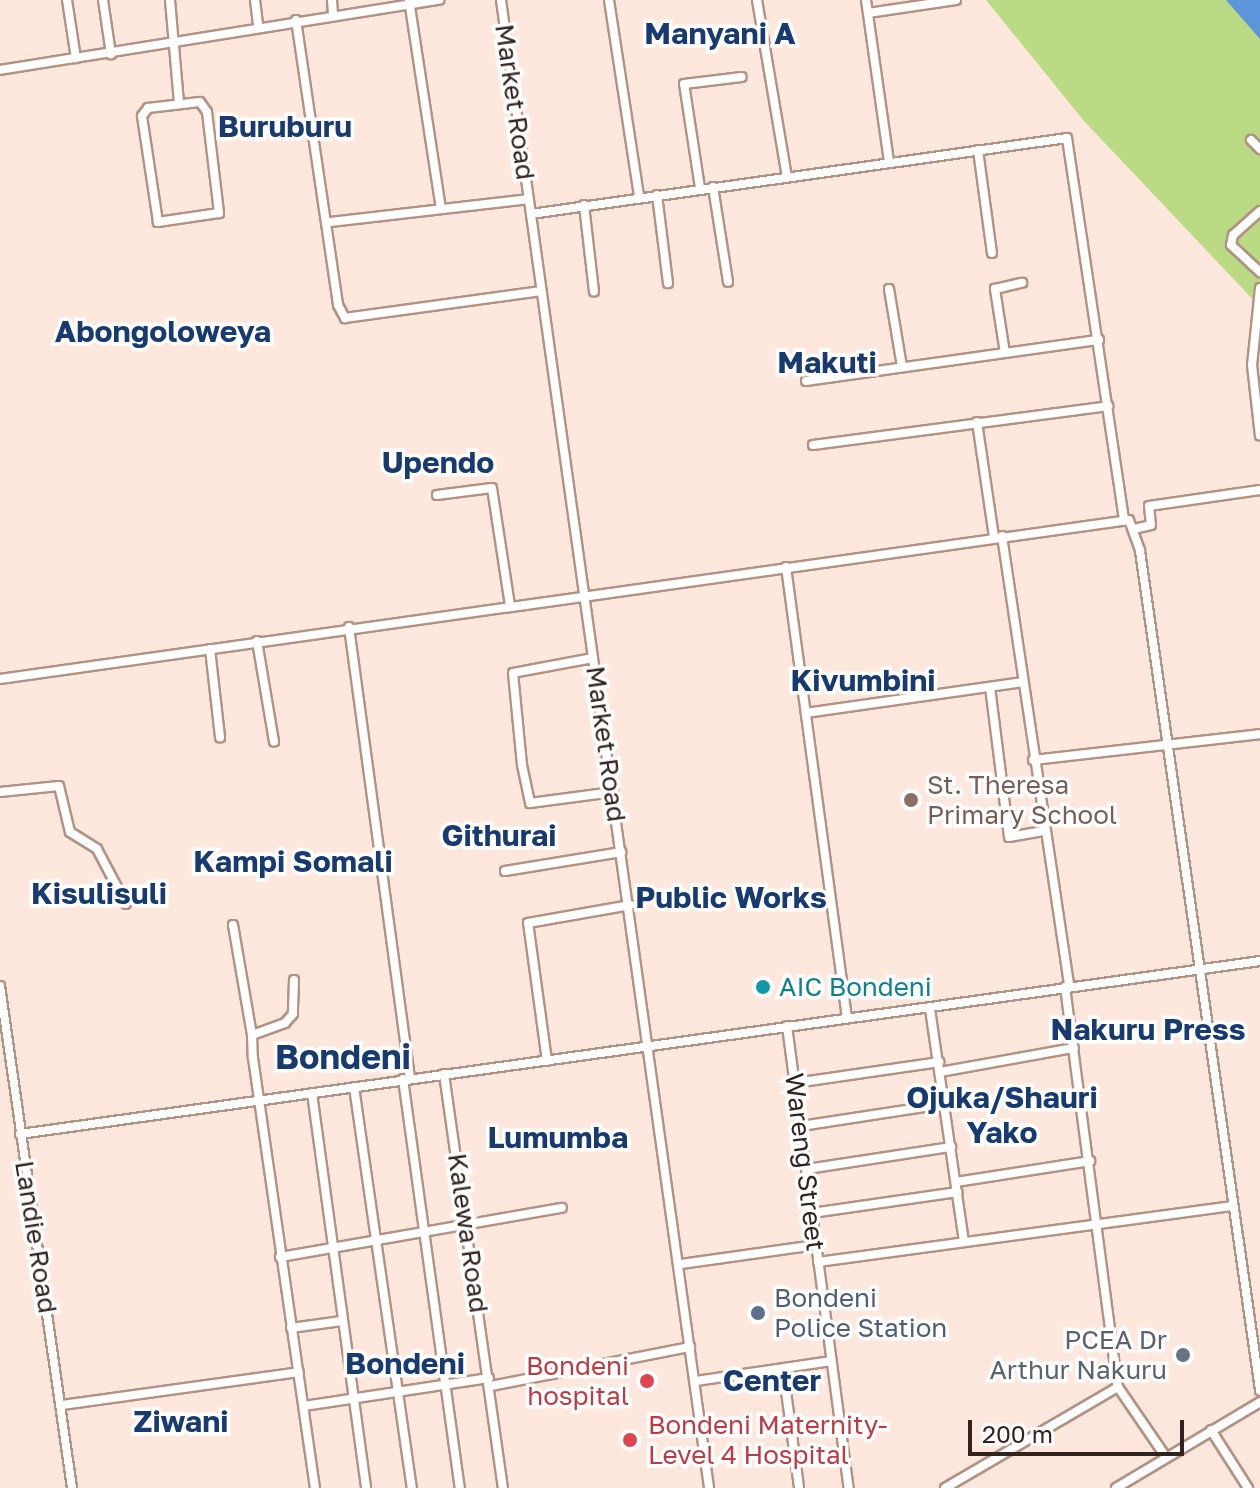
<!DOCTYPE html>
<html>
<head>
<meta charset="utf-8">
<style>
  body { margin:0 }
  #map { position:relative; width:1260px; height:1488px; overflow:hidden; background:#fee8de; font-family:"Golos Text",sans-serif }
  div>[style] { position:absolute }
  .green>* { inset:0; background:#bada83 }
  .water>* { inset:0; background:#5c95dc }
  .stream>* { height:2px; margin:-1px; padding:0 1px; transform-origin:1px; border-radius:1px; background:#5c95dc }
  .roads { filter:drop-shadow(2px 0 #b39284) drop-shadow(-2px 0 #b39284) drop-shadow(0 2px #b39284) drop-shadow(0 -2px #b39284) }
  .minor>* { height:8px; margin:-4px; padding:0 4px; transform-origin:4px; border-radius:4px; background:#fff }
  .dots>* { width:22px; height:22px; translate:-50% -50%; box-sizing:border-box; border:4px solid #fff; border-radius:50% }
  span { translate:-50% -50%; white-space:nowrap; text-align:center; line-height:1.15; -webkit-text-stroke:7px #fff; paint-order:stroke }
  .street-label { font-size:26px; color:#31241e }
  .education-label { font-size:26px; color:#785e54 }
  .left { translate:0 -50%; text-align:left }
  .culture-label { font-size:26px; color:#0d838f }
  .service-label { font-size:26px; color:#4e5e75 }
  .worship-label { font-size:26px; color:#5b616d }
  .right { translate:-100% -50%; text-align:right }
  .health-label { font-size:26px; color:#be3a42 }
  .quarter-label { font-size:30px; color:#173b70; font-weight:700 }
  .district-label { font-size:34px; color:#173b70; font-weight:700 }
  .scale { position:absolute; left:968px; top:1420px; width:216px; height:36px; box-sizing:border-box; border:4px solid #31241e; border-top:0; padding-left:10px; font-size:24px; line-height:28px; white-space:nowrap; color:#31241e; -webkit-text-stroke:6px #fff; paint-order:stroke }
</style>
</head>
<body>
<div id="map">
  <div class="green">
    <i style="clip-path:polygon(986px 0,1260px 0,1260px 307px,1084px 121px)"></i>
  </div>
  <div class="water">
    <i style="clip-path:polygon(1226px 0,1260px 0,1260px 39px)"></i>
  </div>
  <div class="stream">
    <i style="left:255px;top:653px;width:10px;rotate:79deg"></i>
  </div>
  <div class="roads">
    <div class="minor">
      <i style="left:67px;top:0;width:59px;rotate:81.2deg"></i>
      <i style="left:103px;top:0;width:55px;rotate:81.6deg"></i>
      <i style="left:170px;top:0;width:103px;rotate:85deg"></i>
      <i style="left:255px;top:0;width:25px;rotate:83deg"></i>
      <i style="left:332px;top:0;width:14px;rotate:86deg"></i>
      <i style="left:409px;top:0;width:211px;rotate:81.3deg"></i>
      <i style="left:501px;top:0;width:1502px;rotate:82.04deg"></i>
      <i style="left:609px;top:0;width:199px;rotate:81.3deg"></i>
      <i style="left:757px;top:0;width:180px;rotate:80.4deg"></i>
      <i style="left:866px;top:0;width:164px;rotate:81.9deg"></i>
      <i style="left:868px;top:13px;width:89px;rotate:-8.4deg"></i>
      <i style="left:296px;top:20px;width:288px;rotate:81.6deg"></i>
      <i style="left:338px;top:305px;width:15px;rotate:62deg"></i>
      <i style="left:345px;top:318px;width:198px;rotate:-7.8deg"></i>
      <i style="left:0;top:70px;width:445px;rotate:-9.1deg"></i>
      <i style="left:200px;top:102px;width:12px;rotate:55deg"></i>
      <i style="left:207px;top:112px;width:102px;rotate:83.2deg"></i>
      <i style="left:219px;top:213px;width:62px;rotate:171.6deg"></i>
      <i style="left:158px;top:222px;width:107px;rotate:-98.6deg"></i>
      <i style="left:142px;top:116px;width:10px;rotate:-53deg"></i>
      <i style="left:148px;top:108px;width:52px;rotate:-6.6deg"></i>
      <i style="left:1251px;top:140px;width:13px;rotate:45deg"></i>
      <i style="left:978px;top:150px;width:104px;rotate:82.3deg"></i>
      <i style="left:713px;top:187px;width:96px;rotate:81deg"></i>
      <i style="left:700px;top:188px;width:105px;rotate:-98.7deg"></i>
      <i style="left:684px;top:84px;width:58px;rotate:-6.9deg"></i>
      <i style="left:657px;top:195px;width:89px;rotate:82.9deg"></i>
      <i style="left:584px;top:205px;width:87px;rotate:83.4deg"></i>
      <i style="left:1260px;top:211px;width:36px;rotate:138deg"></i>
      <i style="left:1233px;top:235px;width:10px;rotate:101deg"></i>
      <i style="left:1231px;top:245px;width:40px;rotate:43deg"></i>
      <i style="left:531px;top:214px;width:541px;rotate:-8.07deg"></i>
      <i style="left:1067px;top:138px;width:387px;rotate:81.5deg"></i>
      <i style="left:330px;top:222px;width:199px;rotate:-6.6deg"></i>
      <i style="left:1260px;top:288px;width:77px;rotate:95.9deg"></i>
      <i style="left:1252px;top:365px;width:71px;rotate:83.6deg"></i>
      <i style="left:889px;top:289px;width:79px;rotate:80.5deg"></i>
      <i style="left:1005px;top:353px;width:65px;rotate:-98.9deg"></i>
      <i style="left:995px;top:289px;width:28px;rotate:-13deg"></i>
      <i style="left:806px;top:381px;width:296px;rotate:-8deg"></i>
      <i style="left:977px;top:422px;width:116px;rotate:81.6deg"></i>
      <i style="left:813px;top:445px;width:298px;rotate:-7.5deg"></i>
      <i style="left:437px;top:495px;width:55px;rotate:-7.3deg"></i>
      <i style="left:492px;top:488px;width:118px;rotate:81.3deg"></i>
      <i style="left:1134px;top:529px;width:17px;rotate:-13deg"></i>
      <i style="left:1151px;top:525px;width:19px;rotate:-96deg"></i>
      <i style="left:1149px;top:506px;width:112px;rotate:-8.2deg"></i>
      <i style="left:1002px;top:536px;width:455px;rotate:81.5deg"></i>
      <i style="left:786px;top:567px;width:454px;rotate:82.3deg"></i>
      <i style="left:349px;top:627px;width:455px;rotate:82.3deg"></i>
      <i style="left:257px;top:641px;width:102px;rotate:80.4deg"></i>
      <i style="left:210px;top:649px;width:89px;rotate:83.5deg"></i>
      <i style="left:593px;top:658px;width:81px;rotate:169.4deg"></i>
      <i style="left:513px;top:673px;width:92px;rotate:84.4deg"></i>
      <i style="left:522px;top:765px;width:39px;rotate:78deg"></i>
      <i style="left:530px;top:803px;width:84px;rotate:-7.5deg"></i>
      <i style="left:0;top:679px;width:1140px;rotate:-8.02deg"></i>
      <i style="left:1129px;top:520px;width:33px;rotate:70deg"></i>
      <i style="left:1140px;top:551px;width:848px;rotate:81.86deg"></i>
      <i style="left:990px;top:687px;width:151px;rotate:82.8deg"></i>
      <i style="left:1009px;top:837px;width:36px;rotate:-10deg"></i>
      <i style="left:806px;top:713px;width:219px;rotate:-8.1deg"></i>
      <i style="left:1033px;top:760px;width:228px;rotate:-6.5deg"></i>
      <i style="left:0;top:792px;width:59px;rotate:-5.8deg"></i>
      <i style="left:59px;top:786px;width:47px;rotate:76.6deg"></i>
      <i style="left:70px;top:832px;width:32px;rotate:32deg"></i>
      <i style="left:97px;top:849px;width:62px;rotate:62.2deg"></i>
      <i style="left:505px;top:871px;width:118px;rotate:-9.3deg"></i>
      <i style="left:233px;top:925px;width:112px;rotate:80.2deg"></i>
      <i style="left:294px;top:980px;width:34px;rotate:92deg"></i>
      <i style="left:293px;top:1014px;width:12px;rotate:132deg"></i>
      <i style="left:285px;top:1023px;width:35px;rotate:160deg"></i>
      <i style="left:252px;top:1035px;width:23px;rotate:88deg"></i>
      <i style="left:253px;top:1058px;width:434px;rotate:81.8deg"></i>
      <i style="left:0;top:986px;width:507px;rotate:81.84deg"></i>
      <i style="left:1065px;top:987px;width:403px;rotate:82.5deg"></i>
      <i style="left:1118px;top:1387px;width:85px;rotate:55.6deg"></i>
      <i style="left:930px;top:1009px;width:235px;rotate:81.7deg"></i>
      <i style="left:787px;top:1026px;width:466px;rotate:82.4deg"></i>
      <i style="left:547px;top:1061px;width:139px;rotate:-97.8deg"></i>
      <i style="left:528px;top:923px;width:104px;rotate:-10deg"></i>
      <i style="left:940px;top:1072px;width:136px;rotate:-10.2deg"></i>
      <i style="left:444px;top:1074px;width:418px;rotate:81.9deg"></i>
      <i style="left:403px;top:1079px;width:413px;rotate:82.1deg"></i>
      <i style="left:795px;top:1083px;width:146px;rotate:-8.3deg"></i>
      <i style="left:354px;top:1087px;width:405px;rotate:81.8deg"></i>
      <i style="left:312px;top:1093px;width:399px;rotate:82.2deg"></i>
      <i style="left:801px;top:1126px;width:146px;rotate:-8.7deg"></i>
      <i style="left:20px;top:1134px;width:1252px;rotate:-7.94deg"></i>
      <i style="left:807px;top:1169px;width:146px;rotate:-8.7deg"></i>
      <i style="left:956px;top:1182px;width:136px;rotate:-8.9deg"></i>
      <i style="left:812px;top:1213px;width:147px;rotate:-8.2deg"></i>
      <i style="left:280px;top:1257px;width:286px;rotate:-9.9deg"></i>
      <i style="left:818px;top:1262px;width:417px;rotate:-7.7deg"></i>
      <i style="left:681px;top:1264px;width:136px;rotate:-8deg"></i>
      <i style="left:291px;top:1328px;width:51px;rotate:-7.8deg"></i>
      <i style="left:783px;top:1369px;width:120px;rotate:82.3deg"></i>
      <i style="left:696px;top:1381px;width:137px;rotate:-8.4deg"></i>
      <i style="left:491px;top:1386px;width:203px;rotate:-11.1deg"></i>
      <i style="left:62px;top:1405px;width:239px;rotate:-7.9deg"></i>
      <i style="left:304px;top:1406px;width:187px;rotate:-8.6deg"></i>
      <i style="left:1211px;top:1430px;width:69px;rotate:57.5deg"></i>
      <i style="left:945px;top:1488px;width:200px;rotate:-30.3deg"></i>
      <i style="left:1116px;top:1488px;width:168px;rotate:-30.8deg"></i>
    </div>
  </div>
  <div class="dots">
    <i style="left:911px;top:800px;background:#8d6e63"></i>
    <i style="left:763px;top:987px;background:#0f9aa8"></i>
    <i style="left:758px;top:1313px;background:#5c6f8a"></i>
    <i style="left:1183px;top:1355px;background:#6b7280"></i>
    <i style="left:647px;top:1381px;background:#e0444e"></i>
    <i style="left:630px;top:1440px;background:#e0444e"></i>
  </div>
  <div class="street-label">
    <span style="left:515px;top:102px;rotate:82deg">Market Road</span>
    <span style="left:606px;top:744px;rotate:82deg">Market Road</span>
    <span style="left:805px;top:1162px;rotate:83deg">Wareng Street</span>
    <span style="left:468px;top:1233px;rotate:82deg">Kalewa Road</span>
    <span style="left:36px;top:1237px;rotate:81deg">Landie Road</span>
  </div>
  <div class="education-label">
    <span class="left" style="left:927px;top:800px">St. Theresa<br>Primary School</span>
  </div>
  <div class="culture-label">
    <span class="left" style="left:779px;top:987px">AIC Bondeni</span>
  </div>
  <div class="service-label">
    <span class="left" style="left:774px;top:1313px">Bondeni<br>Police Station</span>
  </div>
  <div class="worship-label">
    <span class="right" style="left:1167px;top:1355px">PCEA Dr<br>Arthur Nakuru</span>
  </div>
  <div class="health-label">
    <span class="right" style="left:629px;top:1381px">Bondeni<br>hospital</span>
    <span class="left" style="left:648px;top:1440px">Bondeni Maternity-<br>Level 4 Hospital</span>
  </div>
  <div class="quarter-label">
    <span style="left:720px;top:33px">Manyani A</span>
    <span style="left:285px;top:126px">Buruburu</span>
    <span style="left:163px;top:331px">Abongoloweya</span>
    <span style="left:827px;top:362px">Makuti</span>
    <span style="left:438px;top:462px">Upendo</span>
    <span style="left:863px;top:680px">Kivumbini</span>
    <span style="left:499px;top:835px">Githurai</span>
    <span style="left:293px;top:861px">Kampi Somali</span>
    <span style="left:99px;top:893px">Kisulisuli</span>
    <span style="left:731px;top:897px">Public Works</span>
    <span style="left:1148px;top:1029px">Nakuru Press</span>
    <span style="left:1002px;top:1114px">Ojuka/Shauri<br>Yako</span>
    <span style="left:558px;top:1137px">Lumumba</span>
    <span style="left:405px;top:1363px">Bondeni</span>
    <span style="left:772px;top:1380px">Center</span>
    <span style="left:181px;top:1421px">Ziwani</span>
  </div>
  <div class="district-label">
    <span style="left:343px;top:1057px">Bondeni</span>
  </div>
  <div class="scale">200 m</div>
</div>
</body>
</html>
